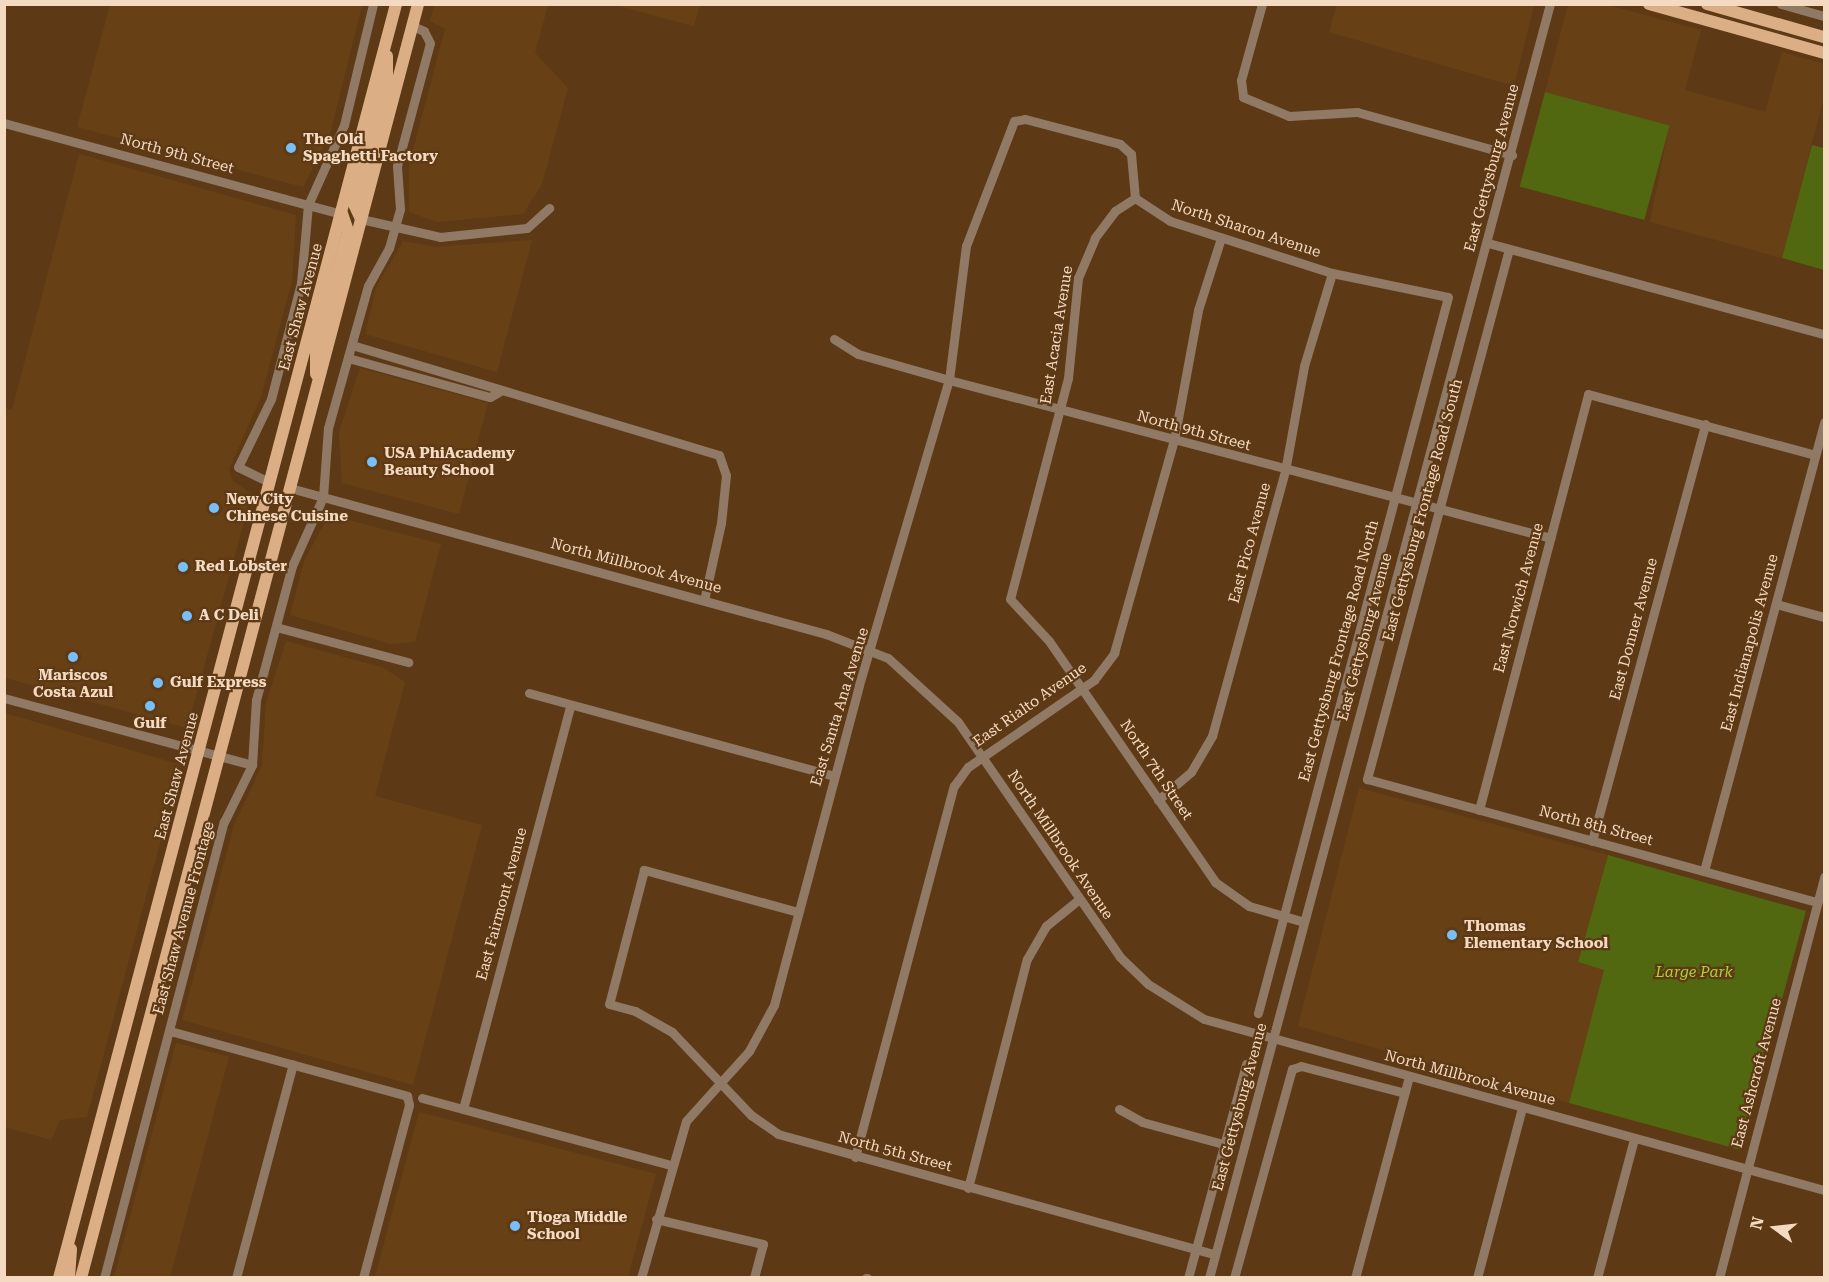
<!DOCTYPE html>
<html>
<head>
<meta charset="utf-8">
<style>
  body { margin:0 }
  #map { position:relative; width:1829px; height:1282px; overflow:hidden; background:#5d3a15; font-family:"Roboto Serif",serif }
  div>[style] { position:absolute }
  .built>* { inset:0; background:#684015 }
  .green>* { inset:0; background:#516710; transform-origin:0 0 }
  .minor>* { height:9px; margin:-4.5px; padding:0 4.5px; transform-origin:4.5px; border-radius:4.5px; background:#907a66 }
  .major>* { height:12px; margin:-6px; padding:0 6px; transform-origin:6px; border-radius:6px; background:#dbae85 }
  .dots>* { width:16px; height:16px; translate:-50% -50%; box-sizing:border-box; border:3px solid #5d3a15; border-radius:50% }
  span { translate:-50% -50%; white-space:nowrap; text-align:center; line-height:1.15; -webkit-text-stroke:4.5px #5d3a15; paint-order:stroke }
  .poi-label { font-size:15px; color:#f5dac2; font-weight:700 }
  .left { translate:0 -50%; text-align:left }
  .street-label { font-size:15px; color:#f5dac2 }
  .park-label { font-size:15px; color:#aad435; font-style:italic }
  .frame { position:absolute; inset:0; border:6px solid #f5dac2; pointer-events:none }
  .north { position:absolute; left:1745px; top:1198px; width:60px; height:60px; -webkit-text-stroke:4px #5d3a15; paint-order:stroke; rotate:285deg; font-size:16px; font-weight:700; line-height:24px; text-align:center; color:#f5dac2 }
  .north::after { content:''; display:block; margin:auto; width:21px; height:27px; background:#f5dac2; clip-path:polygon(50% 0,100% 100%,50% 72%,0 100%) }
</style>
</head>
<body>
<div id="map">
  <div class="built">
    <i style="clip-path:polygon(1337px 4px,1534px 4px,1534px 5px,1514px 86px,1329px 32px)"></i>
    <i style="clip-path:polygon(110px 5px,362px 5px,331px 131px,303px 187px,77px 127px)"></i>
    <i style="clip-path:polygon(434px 5px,548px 5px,535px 53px,568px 88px,542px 184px,523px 214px,437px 222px,409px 212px,409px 165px,445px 29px,430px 21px)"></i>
    <i style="clip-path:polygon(614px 5px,700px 5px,694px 26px)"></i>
    <i style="clip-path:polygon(1568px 5px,1608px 5px,1701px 30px,1685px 90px,1765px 112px,1782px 52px,1824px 64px,1824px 97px,1782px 258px,1650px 222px,1669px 126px,1545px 92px)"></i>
    <i style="clip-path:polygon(79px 154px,296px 215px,292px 281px,261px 397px,229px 469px,233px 481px,252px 494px,187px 728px,5px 678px,5px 408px,12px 410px)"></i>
    <i style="clip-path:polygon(532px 240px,497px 372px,365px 334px,376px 288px,403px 241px,436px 247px)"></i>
    <i style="clip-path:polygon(360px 368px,488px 403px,459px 514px,342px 483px,339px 432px)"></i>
    <i style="clip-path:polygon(329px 515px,441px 544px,415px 642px,391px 644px,290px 615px,304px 561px)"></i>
    <i style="clip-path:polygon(286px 641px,384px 668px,405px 682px,375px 796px,482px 825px,413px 1085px,182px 1020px,234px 825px,262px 765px,266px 703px)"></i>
    <i style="clip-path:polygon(5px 713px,181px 765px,87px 1117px,60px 1120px,51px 1140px,5px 1127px)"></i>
    <i style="clip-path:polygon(1359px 788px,1608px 855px,1578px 962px,1605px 969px,1569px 1103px,1298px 1026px)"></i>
    <i style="clip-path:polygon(176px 1043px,229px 1057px,183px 1228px,170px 1277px,114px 1277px)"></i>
    <i style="clip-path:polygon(419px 1112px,656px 1174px,628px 1277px,375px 1277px)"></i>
  </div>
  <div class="green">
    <i style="left:1545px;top:92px;width:129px;height:98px;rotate:15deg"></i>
    <i style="clip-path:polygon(1812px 145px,1824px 148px,1824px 270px,1782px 258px)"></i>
    <i style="clip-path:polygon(1608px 855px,1806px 911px,1741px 1150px,1569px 1103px,1604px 970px,1578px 962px)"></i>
  </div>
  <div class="minor">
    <i style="left:1262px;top:4px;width:79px;rotate:105.4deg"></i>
    <i style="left:1241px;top:80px;width:17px;rotate:83deg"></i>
    <i style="left:1243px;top:97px;width:50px;rotate:22.4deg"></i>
    <i style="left:1289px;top:116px;width:68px;rotate:-3.4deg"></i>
    <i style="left:1357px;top:112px;width:161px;rotate:15.5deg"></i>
    <i style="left:1781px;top:4px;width:45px;rotate:15.6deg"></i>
    <i style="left:4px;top:123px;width:350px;rotate:15.1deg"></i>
    <i style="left:1135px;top:198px;width:24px;rotate:147deg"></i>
    <i style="left:1115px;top:211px;width:34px;rotate:127deg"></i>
    <i style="left:1095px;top:238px;width:43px;rotate:113deg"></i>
    <i style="left:1078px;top:278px;width:100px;rotate:95.7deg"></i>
    <i style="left:1068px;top:378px;width:228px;rotate:104.7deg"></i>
    <i style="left:1010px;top:599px;width:57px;rotate:47.1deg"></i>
    <i style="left:1049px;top:641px;width:293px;rotate:55.4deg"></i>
    <i style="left:1215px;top:882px;width:42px;rotate:35.2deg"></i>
    <i style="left:1249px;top:906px;width:57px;rotate:16.2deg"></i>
    <i style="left:361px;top:219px;width:81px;rotate:12.8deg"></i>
    <i style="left:440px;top:237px;width:87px;rotate:-5.9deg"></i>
    <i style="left:527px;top:228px;width:30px;rotate:-42deg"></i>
    <i style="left:1488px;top:243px;width:348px;rotate:15.2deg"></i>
    <i style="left:1509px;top:249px;width:549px;rotate:105deg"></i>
    <i style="left:1367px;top:779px;width:467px;rotate:15.3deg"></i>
    <i style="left:834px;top:339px;width:28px;rotate:32deg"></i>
    <i style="left:858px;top:354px;width:95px;rotate:15.9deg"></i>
    <i style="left:949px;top:380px;width:622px;rotate:14.71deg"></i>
    <i style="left:352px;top:345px;width:383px;rotate:16.7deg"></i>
    <i style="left:719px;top:455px;width:21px;rotate:71deg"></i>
    <i style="left:726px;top:475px;width:48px;rotate:95.9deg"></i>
    <i style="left:721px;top:523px;width:79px;rotate:102.4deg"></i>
    <i style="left:348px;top:358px;width:147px;rotate:15.4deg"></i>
    <i style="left:490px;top:397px;width:10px;rotate:-29deg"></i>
    <i style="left:269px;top:482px;width:34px;rotate:-154deg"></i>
    <i style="left:238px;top:467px;width:76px;rotate:-64.1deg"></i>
    <i style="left:271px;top:399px;width:120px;rotate:-75.5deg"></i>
    <i style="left:301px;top:283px;width:78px;rotate:-84.9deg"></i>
    <i style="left:308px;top:205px;width:88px;rotate:-65.8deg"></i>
    <i style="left:344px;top:125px;width:124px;rotate:-76.5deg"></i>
    <i style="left:290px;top:488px;width:556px;rotate:15.24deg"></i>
    <i style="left:826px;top:634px;width:66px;rotate:21.2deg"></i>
    <i style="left:888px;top:658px;width:95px;rotate:42.4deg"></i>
    <i style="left:958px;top:722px;width:285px;rotate:55.4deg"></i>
    <i style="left:1120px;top:957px;width:39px;rotate:44deg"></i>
    <i style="left:1148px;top:984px;width:66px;rotate:32deg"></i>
    <i style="left:1204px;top:1019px;width:643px;rotate:15.42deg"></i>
    <i style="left:1776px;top:604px;width:50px;rotate:15.2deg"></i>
    <i style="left:276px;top:627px;width:137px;rotate:14.9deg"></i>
    <i style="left:529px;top:693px;width:316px;rotate:15.2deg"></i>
    <i style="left:4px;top:698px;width:257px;rotate:15.1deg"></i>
    <i style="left:1158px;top:800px;width:43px;rotate:-40.3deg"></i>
    <i style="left:1191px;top:772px;width:42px;rotate:-59.7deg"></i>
    <i style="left:1212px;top:736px;width:275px;rotate:-74.6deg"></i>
    <i style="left:1285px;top:471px;width:107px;rotate:-79.7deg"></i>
    <i style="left:1304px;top:366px;width:97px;rotate:-73.2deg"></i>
    <i style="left:1479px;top:810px;width:430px;rotate:-75.3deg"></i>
    <i style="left:1588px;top:394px;width:235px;rotate:15deg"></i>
    <i style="left:1592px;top:841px;width:432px;rotate:-74.8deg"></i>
    <i style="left:1704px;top:871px;width:465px;rotate:-75deg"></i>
    <i style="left:798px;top:912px;width:160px;rotate:-164.7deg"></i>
    <i style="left:644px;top:870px;width:138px;rotate:104.6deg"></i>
    <i style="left:609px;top:1004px;width:27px;rotate:15deg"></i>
    <i style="left:635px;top:1011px;width:43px;rotate:29.6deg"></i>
    <i style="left:672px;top:1032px;width:115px;rotate:46.4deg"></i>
    <i style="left:751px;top:1115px;width:33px;rotate:35deg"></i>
    <i style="left:778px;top:1134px;width:453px;rotate:15.4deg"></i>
    <i style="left:170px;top:1031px;width:246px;rotate:15.3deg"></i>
    <i style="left:407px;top:1096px;width:9px;rotate:77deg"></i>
    <i style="left:409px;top:1105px;width:179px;rotate:104.9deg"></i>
    <i style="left:422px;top:1098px;width:258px;rotate:15.1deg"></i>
    <i style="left:463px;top:1109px;width:416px;rotate:-75.1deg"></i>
    <i style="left:1119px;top:1109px;width:26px;rotate:29deg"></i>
    <i style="left:1142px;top:1122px;width:84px;rotate:15.2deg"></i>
    <i style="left:855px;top:1157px;width:384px;rotate:-75.1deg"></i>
    <i style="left:954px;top:786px;width:24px;rotate:-54deg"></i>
    <i style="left:968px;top:767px;width:153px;rotate:-34.6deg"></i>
    <i style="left:1094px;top:680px;width:34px;rotate:-53deg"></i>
    <i style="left:1114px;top:653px;width:221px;rotate:-74.3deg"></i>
    <i style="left:1174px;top:440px;width:132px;rotate:-79.5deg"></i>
    <i style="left:1198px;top:310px;width:76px;rotate:-72.3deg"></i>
    <i style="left:968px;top:1188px;width:236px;rotate:-75.6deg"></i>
    <i style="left:1027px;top:959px;width:38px;rotate:-60deg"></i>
    <i style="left:1046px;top:926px;width:41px;rotate:-39.1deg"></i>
    <i style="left:656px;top:1219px;width:110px;rotate:13.2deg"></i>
    <i style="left:763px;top:1244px;width:35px;rotate:105deg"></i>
    <i style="left:104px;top:1278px;width:472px;rotate:-75.3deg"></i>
    <i style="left:224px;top:822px;width:64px;rotate:-63.8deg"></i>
    <i style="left:252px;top:765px;width:65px;rotate:-86.5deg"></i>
    <i style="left:256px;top:700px;width:139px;rotate:-75deg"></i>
    <i style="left:292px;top:566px;width:76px;rotate:-65.8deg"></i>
    <i style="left:323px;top:497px;width:69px;rotate:-85.9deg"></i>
    <i style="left:328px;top:428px;width:148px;rotate:-74.3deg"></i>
    <i style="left:368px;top:286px;width:43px;rotate:-61.1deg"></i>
    <i style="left:389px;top:248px;width:41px;rotate:-74.2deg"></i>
    <i style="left:400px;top:209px;width:43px;rotate:-94deg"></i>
    <i style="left:397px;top:166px;width:127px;rotate:-75deg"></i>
    <i style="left:430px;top:43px;width:13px;rotate:-117deg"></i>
    <i style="left:424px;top:31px;width:13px;rotate:-157deg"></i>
    <i style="left:236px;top:1278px;width:221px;rotate:-75.1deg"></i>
    <i style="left:641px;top:1278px;width:163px;rotate:-74deg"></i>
    <i style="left:686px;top:1121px;width:94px;rotate:-48deg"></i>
    <i style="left:749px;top:1051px;width:52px;rotate:-61.5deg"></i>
    <i style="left:774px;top:1005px;width:331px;rotate:-75.1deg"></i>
    <i style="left:859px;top:685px;width:318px;rotate:-73.6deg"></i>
    <i style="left:949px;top:380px;width:135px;rotate:-82.8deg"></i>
    <i style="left:966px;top:246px;width:134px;rotate:-69deg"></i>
    <i style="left:1014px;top:121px;width:11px;rotate:-10deg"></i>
    <i style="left:1025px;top:119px;width:98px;rotate:14.7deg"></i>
    <i style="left:1120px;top:144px;width:15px;rotate:42deg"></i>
    <i style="left:1131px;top:154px;width:44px;rotate:84.8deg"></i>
    <i style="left:1135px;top:198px;width:42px;rotate:33.3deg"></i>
    <i style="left:1170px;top:221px;width:170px;rotate:17.8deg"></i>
    <i style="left:1332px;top:273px;width:118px;rotate:11.7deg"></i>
    <i style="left:1448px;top:297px;width:741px;rotate:104.86deg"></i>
    <i style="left:866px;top:1278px;width:1px"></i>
    <i style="left:1188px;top:1278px;width:222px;rotate:-74.8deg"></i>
    <i style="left:1209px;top:1278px;width:1319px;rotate:-75.02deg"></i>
    <i style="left:1234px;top:1278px;width:217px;rotate:-74.5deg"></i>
    <i style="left:1292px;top:1069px;width:9px;rotate:-18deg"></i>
    <i style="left:1301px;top:1066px;width:107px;rotate:14.6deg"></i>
    <i style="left:1355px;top:1278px;width:208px;rotate:-75deg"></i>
    <i style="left:1477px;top:1278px;width:176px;rotate:-75.2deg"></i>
    <i style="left:1597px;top:1278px;width:144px;rotate:-75.1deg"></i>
    <i style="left:1719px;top:1278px;width:415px;rotate:-75.3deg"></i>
  </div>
  <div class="major">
    <i style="left:1649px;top:4px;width:182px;rotate:15.6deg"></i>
    <i style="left:1707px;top:4px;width:122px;rotate:15.8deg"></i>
    <i style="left:361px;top:219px;width:17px;rotate:-115deg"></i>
    <i style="left:354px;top:204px;width:128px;rotate:-75.1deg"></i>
    <i style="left:387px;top:80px;width:24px;rotate:-90deg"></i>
    <i style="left:316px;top:374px;width:24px;rotate:-90deg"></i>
    <i style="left:316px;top:350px;width:123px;rotate:-74.9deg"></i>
    <i style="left:348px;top:231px;width:18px;rotate:-109deg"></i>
    <i style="left:59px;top:1278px;width:1318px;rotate:-75.18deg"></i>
    <i style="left:69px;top:1278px;width:29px;rotate:-86deg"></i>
    <i style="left:81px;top:1278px;width:1318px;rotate:-75.18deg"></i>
  </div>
  <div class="dots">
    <i style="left:291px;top:148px;background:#78bff7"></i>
    <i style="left:372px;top:462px;background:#78bff7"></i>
    <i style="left:214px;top:508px;background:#78bff7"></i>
    <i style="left:183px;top:567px;background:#78bff7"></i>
    <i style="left:187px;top:616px;background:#78bff7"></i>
    <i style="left:73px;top:657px;background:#78bff7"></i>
    <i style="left:158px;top:683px;background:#78bff7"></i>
    <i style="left:150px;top:706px;background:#78bff7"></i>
    <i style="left:1452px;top:935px;background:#78bff7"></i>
    <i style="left:515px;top:1226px;background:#78bff7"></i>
  </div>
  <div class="poi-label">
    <span class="left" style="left:303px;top:148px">The Old<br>Spaghetti Factory</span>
    <span class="left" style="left:384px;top:462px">USA PhiAcademy<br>Beauty School</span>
    <span class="left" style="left:226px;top:508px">New City<br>Chinese Cuisine</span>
    <span class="left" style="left:195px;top:567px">Red Lobster</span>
    <span class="left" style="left:199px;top:616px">A C Deli</span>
    <span style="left:73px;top:684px">Mariscos<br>Costa Azul</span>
    <span class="left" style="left:170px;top:683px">Gulf Express</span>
    <span style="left:150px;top:724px">Gulf</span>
    <span class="left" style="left:1464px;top:935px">Thomas<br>Elementary School</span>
    <span class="left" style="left:527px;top:1226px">Tioga Middle<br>School</span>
  </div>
  <div class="street-label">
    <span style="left:177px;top:154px;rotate:15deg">North 9th Street</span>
    <span style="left:1492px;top:168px;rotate:-75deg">East Gettysburg Avenue</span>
    <span style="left:1246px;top:229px;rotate:18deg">North Sharon Avenue</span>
    <span style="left:301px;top:307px;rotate:-75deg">East Shaw Avenue</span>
    <span style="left:1057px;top:335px;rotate:-81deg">East Acacia Avenue</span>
    <span style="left:1194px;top:431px;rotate:15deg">North 9th Street</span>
    <span style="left:1423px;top:510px;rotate:-75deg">East Gettysburg Frontage Road South</span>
    <span style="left:1250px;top:543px;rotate:-75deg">East Pico Avenue</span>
    <span style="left:636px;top:566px;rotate:15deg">North Millbrook Avenue</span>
    <span style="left:1519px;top:598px;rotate:-75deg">East Norwich Avenue</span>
    <span style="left:1634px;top:629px;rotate:-75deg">East Donner Avenue</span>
    <span style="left:1365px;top:637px;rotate:-75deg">East Gettysburg Avenue</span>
    <span style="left:1750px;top:643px;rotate:-75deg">East Indianapolis Avenue</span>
    <span style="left:1339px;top:651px;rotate:-75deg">East Gettysburg Frontage Road North</span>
    <span style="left:1030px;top:705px;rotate:-35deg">East Rialto Avenue</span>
    <span style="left:840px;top:707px;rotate:-73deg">East Santa Ana Avenue</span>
    <span style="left:1156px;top:770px;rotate:56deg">North 7th Street</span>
    <span style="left:177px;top:776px;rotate:-75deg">East Shaw Avenue</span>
    <span style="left:1596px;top:826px;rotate:15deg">North 8th Street</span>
    <span style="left:1060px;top:845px;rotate:56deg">North Millbrook Avenue</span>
    <span style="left:502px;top:904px;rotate:-75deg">East Fairmont Avenue</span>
    <span style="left:184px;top:918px;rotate:-75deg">East Shaw Avenue Frontage</span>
    <span style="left:1757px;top:1073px;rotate:-75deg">East Ashcroft Avenue</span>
    <span style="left:1470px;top:1078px;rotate:15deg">North Millbrook Avenue</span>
    <span style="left:1240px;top:1107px;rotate:-75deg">East Gettysburg Avenue</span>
    <span style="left:895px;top:1152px;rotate:15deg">North 5th Street</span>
  </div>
  <div class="park-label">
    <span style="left:1694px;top:973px">Large Park</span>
  </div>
  <div class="frame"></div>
  <div class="north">N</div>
</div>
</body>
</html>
